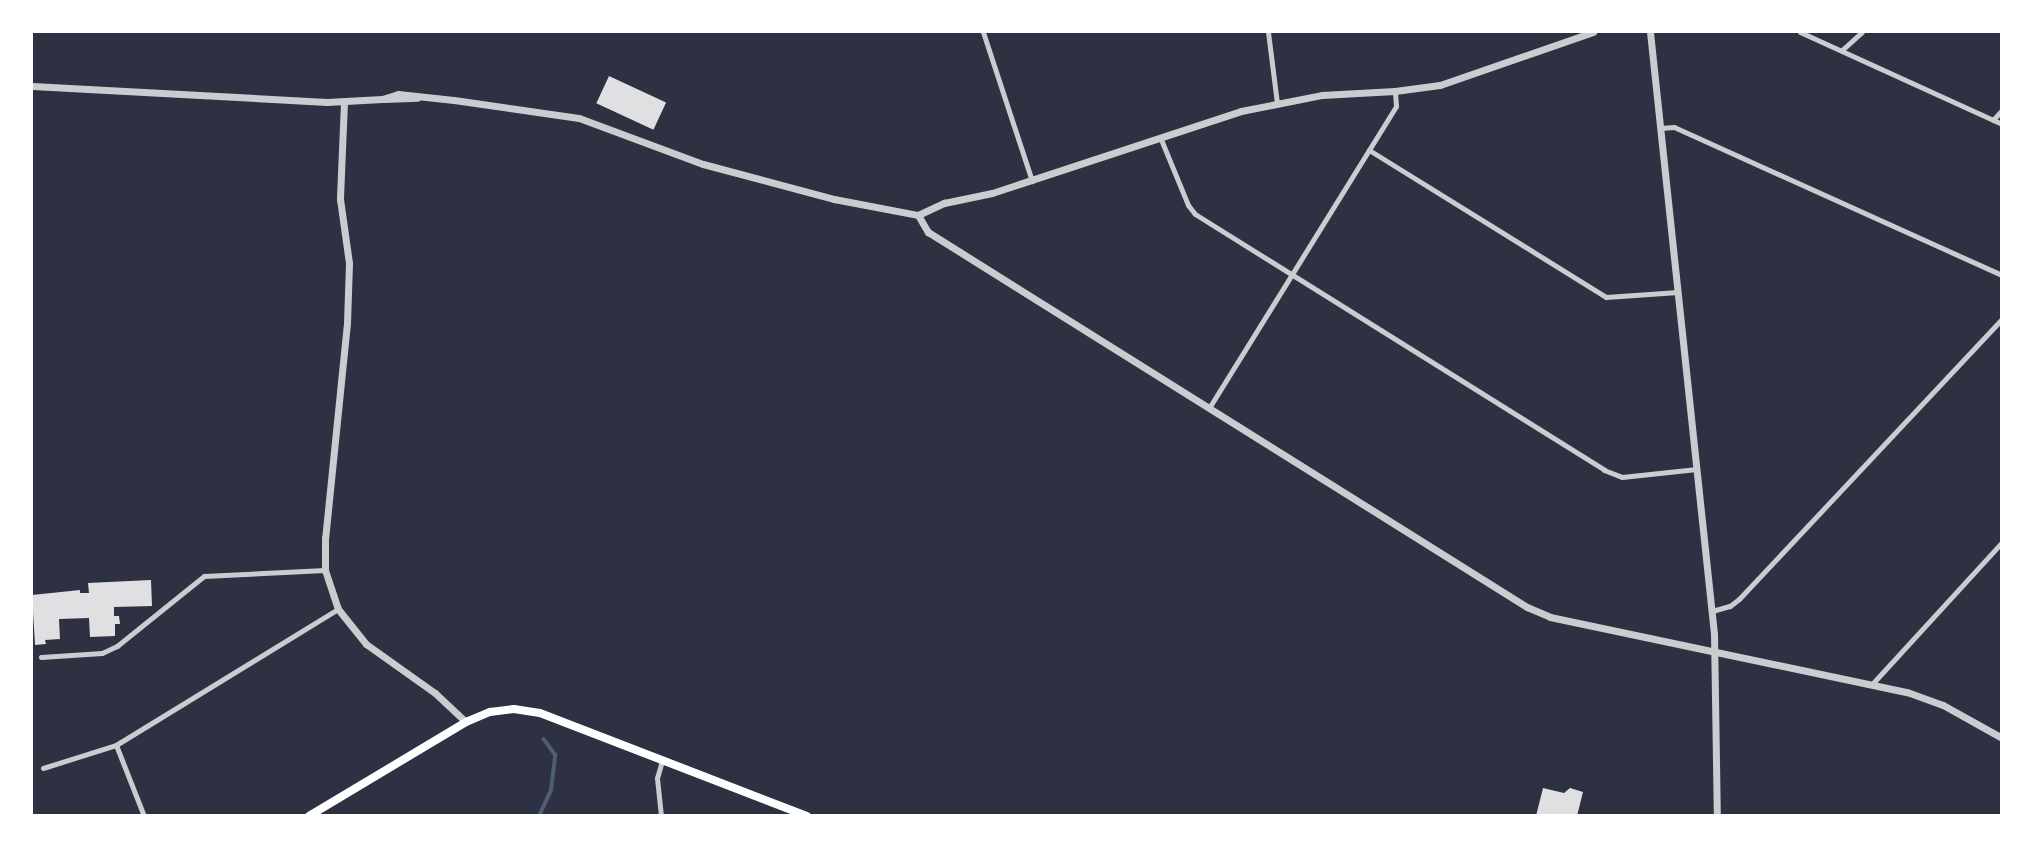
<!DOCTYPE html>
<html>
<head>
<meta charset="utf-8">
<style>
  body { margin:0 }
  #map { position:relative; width:2033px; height:847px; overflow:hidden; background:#2d3142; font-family:Karla,sans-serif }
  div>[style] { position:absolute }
  .stream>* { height:3.5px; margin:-1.75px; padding:0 1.75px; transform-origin:1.75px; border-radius:1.75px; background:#4f5d75 }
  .building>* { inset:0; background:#e0e0e3; transform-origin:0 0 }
  .minor>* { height:5px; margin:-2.5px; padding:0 2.5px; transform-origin:2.5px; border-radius:2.5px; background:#caccd0 }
  .tertiary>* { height:7px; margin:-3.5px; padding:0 3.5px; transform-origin:3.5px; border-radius:3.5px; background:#caccd0 }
  .secondary>* { height:8px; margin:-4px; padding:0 4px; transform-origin:4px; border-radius:4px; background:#fff }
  span { translate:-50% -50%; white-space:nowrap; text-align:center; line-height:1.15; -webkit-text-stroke:5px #fff; paint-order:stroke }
  .frame { position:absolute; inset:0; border:33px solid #fff; pointer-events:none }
</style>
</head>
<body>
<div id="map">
  <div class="stream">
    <i style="left:539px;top:816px;width:29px;rotate:-65deg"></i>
    <i style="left:551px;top:790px;width:35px;rotate:-83deg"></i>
    <i style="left:555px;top:755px;width:19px;rotate:-126deg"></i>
  </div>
  <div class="building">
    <i style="left:609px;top:76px;width:63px;height:30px;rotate:25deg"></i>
    <i style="clip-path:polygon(151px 580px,152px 606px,114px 607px,114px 616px,119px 616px,120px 624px,115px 624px,115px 636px,90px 637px,89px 618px,59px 619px,60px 639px,45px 640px,46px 644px,35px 645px,32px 595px,80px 590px,80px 593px,89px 593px,88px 583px)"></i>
    <i style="clip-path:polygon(1543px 788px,1564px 793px,1570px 788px,1583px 792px,1577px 816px,1536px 816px)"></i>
  </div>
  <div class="minor">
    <i style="left:983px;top:32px;width:157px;rotate:71.8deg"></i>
    <i style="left:1268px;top:32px;width:72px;rotate:82.8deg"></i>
    <i style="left:1800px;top:32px;width:222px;rotate:24.5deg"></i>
    <i style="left:1842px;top:50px;width:27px;rotate:-42deg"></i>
    <i style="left:1993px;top:120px;width:13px;rotate:-48deg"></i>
    <i style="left:1660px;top:128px;width:14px;rotate:-4deg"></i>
    <i style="left:1674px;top:127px;width:360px;rotate:24.3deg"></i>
    <i style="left:1160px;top:137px;width:74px;rotate:67.6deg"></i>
    <i style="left:1188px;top:205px;width:11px;rotate:52deg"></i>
    <i style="left:1195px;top:214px;width:483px;rotate:32deg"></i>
    <i style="left:1604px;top:470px;width:19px;rotate:21deg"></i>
    <i style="left:1622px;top:477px;width:75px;rotate:-6.1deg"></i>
    <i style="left:1369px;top:150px;width:279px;rotate:31.8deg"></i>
    <i style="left:1606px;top:297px;width:72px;rotate:-4deg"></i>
    <i style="left:1209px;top:408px;width:355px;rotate:-58.2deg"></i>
    <i style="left:1396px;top:106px;width:15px;rotate:-94deg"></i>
    <i style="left:1712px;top:611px;width:19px;rotate:-16deg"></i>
    <i style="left:1730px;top:606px;width:11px;rotate:-38deg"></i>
    <i style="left:1739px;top:599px;width:384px;rotate:-46.8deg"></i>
    <i style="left:41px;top:657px;width:61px;rotate:-3.8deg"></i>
    <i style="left:102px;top:653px;width:17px;rotate:-25deg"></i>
    <i style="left:117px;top:646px;width:112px;rotate:-38.8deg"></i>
    <i style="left:204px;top:576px;width:121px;rotate:-2.8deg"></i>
    <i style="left:1873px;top:683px;width:191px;rotate:-47.5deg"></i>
    <i style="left:116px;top:745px;width:76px;rotate:68.5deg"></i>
    <i style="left:43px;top:768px;width:77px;rotate:-17.5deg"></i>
    <i style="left:116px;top:745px;width:260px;rotate:-31.5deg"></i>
    <i style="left:661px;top:816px;width:38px;rotate:-96deg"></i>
    <i style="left:657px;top:778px;width:19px;rotate:-74deg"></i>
  </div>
  <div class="tertiary">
    <i style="left:1650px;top:32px;width:605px;rotate:83.93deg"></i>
    <i style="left:1714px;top:634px;width:182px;rotate:89.1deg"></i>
    <i style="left:32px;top:86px;width:295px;rotate:3.1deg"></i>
    <i style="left:327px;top:102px;width:55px;rotate:-3.1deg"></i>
    <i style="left:382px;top:99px;width:17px;rotate:-17deg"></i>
    <i style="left:398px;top:94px;width:56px;rotate:6.1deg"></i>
    <i style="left:454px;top:100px;width:126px;rotate:8.2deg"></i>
    <i style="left:579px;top:118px;width:132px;rotate:20.4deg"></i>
    <i style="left:703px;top:164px;width:136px;rotate:15deg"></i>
    <i style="left:834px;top:199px;width:86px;rotate:10.8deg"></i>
    <i style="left:918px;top:215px;width:29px;rotate:-25deg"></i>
    <i style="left:944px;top:203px;width:49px;rotate:-11.8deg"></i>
    <i style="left:992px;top:193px;width:262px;rotate:-18.2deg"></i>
    <i style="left:1241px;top:111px;width:83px;rotate:-11.2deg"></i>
    <i style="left:1322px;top:95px;width:73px;rotate:-3.1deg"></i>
    <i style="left:1395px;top:91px;width:45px;rotate:-7.6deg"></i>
    <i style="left:1440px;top:85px;width:162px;rotate:-19.1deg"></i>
    <i style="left:384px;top:99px;width:33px;rotate:-2deg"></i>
    <i style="left:344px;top:102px;width:97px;rotate:92.4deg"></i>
    <i style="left:340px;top:199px;width:65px;rotate:82deg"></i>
    <i style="left:349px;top:263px;width:60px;rotate:91.9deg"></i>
    <i style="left:347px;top:323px;width:216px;rotate:95.8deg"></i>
    <i style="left:325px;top:538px;width:32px;rotate:90deg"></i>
    <i style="left:325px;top:570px;width:41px;rotate:71.6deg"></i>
    <i style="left:338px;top:609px;width:45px;rotate:51.3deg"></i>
    <i style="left:366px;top:644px;width:85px;rotate:35.4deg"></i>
    <i style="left:435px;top:693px;width:42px;rotate:43.1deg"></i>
    <i style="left:918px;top:215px;width:20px;rotate:60deg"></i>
    <i style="left:928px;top:232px;width:707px;rotate:32.05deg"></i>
    <i style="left:1527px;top:607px;width:25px;rotate:23deg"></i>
    <i style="left:1550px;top:617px;width:365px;rotate:11.9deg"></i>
    <i style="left:1907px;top:692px;width:38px;rotate:20deg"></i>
    <i style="left:1943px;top:705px;width:68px;rotate:29.2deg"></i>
  </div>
  <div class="secondary">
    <i style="left:309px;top:816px;width:183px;rotate:-30.9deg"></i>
    <i style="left:466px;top:722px;width:26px;rotate:-23deg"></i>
    <i style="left:490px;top:712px;width:24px;rotate:-7deg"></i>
    <i style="left:514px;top:709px;width:26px;rotate:9deg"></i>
    <i style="left:540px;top:713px;width:286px;rotate:21.1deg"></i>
  </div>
  <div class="frame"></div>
</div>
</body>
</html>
